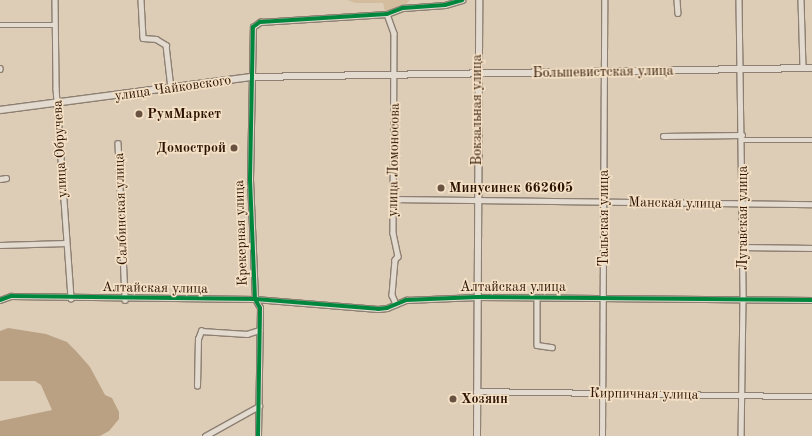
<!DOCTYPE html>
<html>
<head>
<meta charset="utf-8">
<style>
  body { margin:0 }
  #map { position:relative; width:812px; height:436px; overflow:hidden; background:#ddccb6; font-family:"Old Standard TT",serif }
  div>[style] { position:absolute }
  .green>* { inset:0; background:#d4bc9e }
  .water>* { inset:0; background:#baa184 }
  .roads { filter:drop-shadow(1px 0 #8d8072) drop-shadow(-1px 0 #8d8072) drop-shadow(0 1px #8d8072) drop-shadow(0 -1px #8d8072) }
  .minor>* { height:4.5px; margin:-2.25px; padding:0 2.25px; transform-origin:2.25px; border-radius:2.25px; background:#e3dad0 }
  .tertiary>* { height:5.5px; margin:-2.75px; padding:0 2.75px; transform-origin:2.75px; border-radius:2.75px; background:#e3dad0 }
  .secondary>* { height:6px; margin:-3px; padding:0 3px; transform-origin:3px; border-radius:3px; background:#e3dad0 }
  .cycleway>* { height:4px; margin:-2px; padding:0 2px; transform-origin:2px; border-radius:2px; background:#00873e }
  .dots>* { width:11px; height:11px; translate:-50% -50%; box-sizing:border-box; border:2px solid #f3e0c5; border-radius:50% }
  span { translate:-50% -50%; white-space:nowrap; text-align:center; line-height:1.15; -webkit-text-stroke:3.5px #f3e0c5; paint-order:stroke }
  .street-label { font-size:14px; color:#2c1100 }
  .poi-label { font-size:14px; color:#2c1100; font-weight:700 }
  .left { translate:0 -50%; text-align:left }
  .right { translate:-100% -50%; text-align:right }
</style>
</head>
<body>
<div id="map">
  <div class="green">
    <i style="clip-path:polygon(347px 0,410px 0,403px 7px,385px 11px,383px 3px,356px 3px)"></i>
  </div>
  <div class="water">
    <i style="clip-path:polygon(8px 328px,46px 334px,67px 342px,76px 351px,90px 367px,105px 395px,112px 398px,119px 412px,119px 419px,109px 431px,100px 436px,0 436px,0 421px,52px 410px,41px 385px,35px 381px,0 381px,0 331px)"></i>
  </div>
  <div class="roads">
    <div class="minor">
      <i style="left:55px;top:0;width:88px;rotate:89.3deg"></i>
      <i style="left:56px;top:88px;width:211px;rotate:85.9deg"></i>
      <i style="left:141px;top:0;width:38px;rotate:87deg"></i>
      <i style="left:143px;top:38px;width:13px;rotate:4deg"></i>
      <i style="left:156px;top:39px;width:12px;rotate:31deg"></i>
      <i style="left:166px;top:45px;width:43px;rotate:83.4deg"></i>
      <i style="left:677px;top:0;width:13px;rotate:86deg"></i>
      <i style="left:739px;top:0;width:298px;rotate:89.2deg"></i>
      <i style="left:743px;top:298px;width:138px;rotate:90.8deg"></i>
      <i style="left:801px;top:0;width:68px;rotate:88.3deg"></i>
      <i style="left:387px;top:14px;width:20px;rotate:70deg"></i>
      <i style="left:394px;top:33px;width:200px;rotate:90.3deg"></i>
      <i style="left:393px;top:233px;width:24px;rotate:78deg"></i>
      <i style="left:398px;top:256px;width:5px;rotate:127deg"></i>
      <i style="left:395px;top:260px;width:35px;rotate:95deg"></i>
      <i style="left:392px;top:295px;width:10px;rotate:66deg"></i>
      <i style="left:0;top:25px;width:54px"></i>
      <i style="left:0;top:68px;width:1px;rotate:90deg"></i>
      <i style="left:663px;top:136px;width:79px;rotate:-0.7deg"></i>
      <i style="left:742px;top:140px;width:70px"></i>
      <i style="left:118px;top:143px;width:157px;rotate:87.4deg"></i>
      <i style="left:0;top:179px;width:6px;rotate:-9deg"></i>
      <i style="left:394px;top:199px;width:418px;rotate:0.7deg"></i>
      <i style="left:0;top:245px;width:66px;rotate:-1.7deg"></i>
      <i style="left:742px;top:247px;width:70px;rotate:0.8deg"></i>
      <i style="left:537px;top:298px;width:47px;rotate:90deg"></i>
      <i style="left:537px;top:345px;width:15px;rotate:8deg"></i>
      <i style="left:0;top:300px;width:12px;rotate:-20deg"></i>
      <i style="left:11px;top:296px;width:244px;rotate:0.7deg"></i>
      <i style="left:255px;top:299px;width:123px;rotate:4.6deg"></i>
      <i style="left:378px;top:309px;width:9px;rotate:-6deg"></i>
      <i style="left:387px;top:308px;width:21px;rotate:-23deg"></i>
      <i style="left:406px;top:300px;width:71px;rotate:-2.4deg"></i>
      <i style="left:477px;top:297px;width:335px;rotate:0.5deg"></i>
      <i style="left:197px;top:386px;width:47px;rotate:-88.8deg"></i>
      <i style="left:198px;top:339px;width:9px;rotate:-69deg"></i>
      <i style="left:201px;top:331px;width:46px;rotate:3.7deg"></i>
      <i style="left:247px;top:334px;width:13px;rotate:-18deg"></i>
      <i style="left:476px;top:391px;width:336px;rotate:0.9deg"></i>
      <i style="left:205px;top:436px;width:62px;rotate:-29.1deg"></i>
      <i style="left:258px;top:436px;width:128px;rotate:-89.1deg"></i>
      <i style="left:260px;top:308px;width:10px;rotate:-119deg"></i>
      <i style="left:255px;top:299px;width:120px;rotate:-92.4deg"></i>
      <i style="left:250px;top:179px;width:152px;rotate:-88.9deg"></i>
      <i style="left:253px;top:27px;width:9px;rotate:-36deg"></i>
      <i style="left:260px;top:22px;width:127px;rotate:-3.6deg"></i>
      <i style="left:387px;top:14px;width:17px;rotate:-21deg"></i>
      <i style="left:403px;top:8px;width:42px;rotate:-4.1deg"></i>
      <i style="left:445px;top:5px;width:18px;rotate:-16deg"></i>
      <i style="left:602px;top:436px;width:436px;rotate:-89.7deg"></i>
    </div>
    <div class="tertiary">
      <i style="left:477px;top:436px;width:436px;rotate:-89.7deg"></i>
    </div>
    <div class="secondary">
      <i style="left:0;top:110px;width:254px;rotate:-7.5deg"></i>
      <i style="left:252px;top:77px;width:560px;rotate:-0.92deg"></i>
    </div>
  </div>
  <div class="cycleway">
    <i style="left:0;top:300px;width:12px;rotate:-20deg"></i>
    <i style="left:11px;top:296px;width:244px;rotate:0.7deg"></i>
    <i style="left:255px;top:299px;width:123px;rotate:4.6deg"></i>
    <i style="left:378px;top:309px;width:9px;rotate:-6deg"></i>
    <i style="left:387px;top:308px;width:21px;rotate:-23deg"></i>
    <i style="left:406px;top:300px;width:71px;rotate:-2.4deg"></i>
    <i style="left:477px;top:297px;width:335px;rotate:0.5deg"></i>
    <i style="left:258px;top:436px;width:128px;rotate:-89.1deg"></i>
    <i style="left:260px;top:308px;width:10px;rotate:-119deg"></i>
    <i style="left:255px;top:299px;width:120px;rotate:-92.4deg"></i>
    <i style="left:250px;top:179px;width:152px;rotate:-88.9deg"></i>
    <i style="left:253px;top:27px;width:9px;rotate:-36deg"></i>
    <i style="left:260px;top:22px;width:127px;rotate:-3.6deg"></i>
    <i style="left:387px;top:14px;width:17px;rotate:-21deg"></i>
    <i style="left:403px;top:8px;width:42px;rotate:-4.1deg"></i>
    <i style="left:445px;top:5px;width:18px;rotate:-16deg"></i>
  </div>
  <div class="dots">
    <i style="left:139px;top:114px;background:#6a5240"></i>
    <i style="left:234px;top:148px;background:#6a5240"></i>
    <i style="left:441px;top:188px;background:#6a5240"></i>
    <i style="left:453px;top:399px;background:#6a5240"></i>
  </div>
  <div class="street-label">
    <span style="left:603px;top:72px;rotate:-1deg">Большевистская улица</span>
    <span style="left:173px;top:88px;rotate:-8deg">улица Чайковского</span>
    <span style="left:477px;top:110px;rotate:-90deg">Вокзальная улица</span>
    <span style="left:60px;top:149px;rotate:-93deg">улица Обручева</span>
    <span style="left:394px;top:160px;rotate:-89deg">улица Ломоносова</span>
    <span style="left:675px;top:203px;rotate:1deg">Манская улица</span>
    <span style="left:121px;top:209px;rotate:-92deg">Салбинская улица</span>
    <span style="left:604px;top:218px;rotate:-90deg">Тальская улица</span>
    <span style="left:743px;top:218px;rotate:-90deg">Лугавская улица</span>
    <span style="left:241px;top:233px;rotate:-92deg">Крекерная улица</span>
    <span style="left:513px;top:287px">Алтайская улица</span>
    <span style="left:155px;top:288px;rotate:1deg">Алтайская улица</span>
    <span style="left:644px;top:394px;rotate:1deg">Кирпичная улица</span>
  </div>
  <div class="poi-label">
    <span class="left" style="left:147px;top:114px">РумМаркет</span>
    <span class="right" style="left:226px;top:148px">Домострой</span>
    <span class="left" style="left:449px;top:188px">Минусинск 662605</span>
    <span class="left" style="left:461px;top:399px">Хозяин</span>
  </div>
</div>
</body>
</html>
